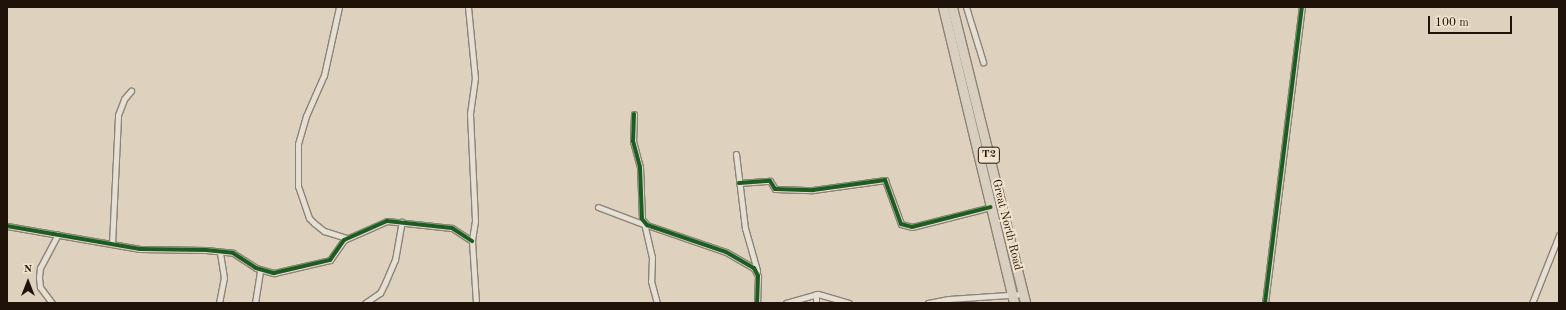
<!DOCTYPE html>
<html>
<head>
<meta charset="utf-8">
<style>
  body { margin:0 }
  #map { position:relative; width:1566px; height:310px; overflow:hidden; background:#ded2be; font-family:"Old Standard TT",serif }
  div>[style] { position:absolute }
  .roads { filter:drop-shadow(1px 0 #8c8377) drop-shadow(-1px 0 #8c8377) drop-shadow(0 1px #8c8377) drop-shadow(0 -1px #8c8377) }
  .minor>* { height:5px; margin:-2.5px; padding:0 2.5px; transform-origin:2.5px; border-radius:2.5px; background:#e5dfd4 }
  .trunk>* { height:9px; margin:-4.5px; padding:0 4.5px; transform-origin:4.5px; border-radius:4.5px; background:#d8cfc0 }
  .cycleway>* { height:4px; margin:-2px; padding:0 2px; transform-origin:2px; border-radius:2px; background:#1b5e20 }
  span { translate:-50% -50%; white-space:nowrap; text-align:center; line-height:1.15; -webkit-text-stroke:4px #f2e4cc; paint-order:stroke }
  .shield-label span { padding:1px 3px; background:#f2e4cc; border:1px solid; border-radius:3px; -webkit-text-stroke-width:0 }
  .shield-label { font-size:11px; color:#1f1309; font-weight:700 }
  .street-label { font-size:12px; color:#1f1309 }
  .frame { position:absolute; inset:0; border:8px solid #1f1309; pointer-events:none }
  .north { position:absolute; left:8px; top:262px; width:40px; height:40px; -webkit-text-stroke:3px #f2e4cc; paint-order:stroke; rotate:0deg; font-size:11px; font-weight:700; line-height:16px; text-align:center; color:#1f1309 }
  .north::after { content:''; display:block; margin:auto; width:14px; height:18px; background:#1f1309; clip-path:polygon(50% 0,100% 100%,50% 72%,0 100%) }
  .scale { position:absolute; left:1428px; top:16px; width:84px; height:18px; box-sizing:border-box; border:2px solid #1f1309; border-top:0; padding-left:5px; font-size:12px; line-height:14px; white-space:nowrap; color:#1f1309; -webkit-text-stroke:3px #f2e4cc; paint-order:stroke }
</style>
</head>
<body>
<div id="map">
  <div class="roads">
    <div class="minor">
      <i style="left:339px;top:7px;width:70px;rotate:102.4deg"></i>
      <i style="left:324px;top:75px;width:45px;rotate:113.7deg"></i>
      <i style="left:306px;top:116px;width:29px;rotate:106deg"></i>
      <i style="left:298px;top:144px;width:42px;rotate:90deg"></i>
      <i style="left:298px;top:186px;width:34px;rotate:71deg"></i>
      <i style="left:309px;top:218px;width:7px;rotate:45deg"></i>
      <i style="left:314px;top:223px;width:13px;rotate:39deg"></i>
      <i style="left:324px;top:231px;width:24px;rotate:17deg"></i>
      <i style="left:468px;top:7px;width:71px;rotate:84.4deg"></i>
      <i style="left:475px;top:78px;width:36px;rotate:98deg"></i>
      <i style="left:470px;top:114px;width:107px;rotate:87.3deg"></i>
      <i style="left:475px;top:221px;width:20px;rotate:99deg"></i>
      <i style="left:472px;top:241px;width:62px;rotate:86.3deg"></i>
      <i style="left:966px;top:7px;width:58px;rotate:72.8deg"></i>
      <i style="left:634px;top:114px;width:27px;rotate:92deg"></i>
      <i style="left:633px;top:141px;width:27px;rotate:75deg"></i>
      <i style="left:640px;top:167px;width:52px;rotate:87.8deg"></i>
      <i style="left:642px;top:219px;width:8px;rotate:50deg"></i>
      <i style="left:647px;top:225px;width:83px;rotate:18.9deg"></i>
      <i style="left:726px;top:252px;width:32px;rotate:30deg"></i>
      <i style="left:754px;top:268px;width:9px;rotate:63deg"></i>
      <i style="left:758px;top:276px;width:27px;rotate:92deg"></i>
      <i style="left:736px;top:154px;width:75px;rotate:83.1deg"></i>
      <i style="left:745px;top:228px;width:44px;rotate:74.1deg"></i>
      <i style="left:739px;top:183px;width:31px;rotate:-4deg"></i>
      <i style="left:770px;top:181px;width:9px;rotate:58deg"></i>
      <i style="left:775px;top:189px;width:38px;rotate:2deg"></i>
      <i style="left:813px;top:190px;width:73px;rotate:-7.9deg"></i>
      <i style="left:885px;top:180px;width:47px;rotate:70deg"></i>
      <i style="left:901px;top:224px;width:11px;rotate:15deg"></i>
      <i style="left:912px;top:227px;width:81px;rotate:-14.2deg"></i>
      <i style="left:598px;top:207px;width:48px;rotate:20.7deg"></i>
      <i style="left:644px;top:223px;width:35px;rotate:77deg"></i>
      <i style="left:652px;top:257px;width:24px;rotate:92deg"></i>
      <i style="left:651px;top:281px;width:23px;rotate:75deg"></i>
      <i style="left:7px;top:226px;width:135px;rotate:9.8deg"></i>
      <i style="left:140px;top:249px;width:66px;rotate:0.9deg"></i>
      <i style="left:206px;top:250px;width:27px;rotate:6deg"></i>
      <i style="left:233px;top:253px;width:27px;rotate:33deg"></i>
      <i style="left:256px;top:268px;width:19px;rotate:16deg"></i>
      <i style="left:274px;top:273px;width:57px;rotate:-13.1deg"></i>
      <i style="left:330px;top:260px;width:24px;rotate:-55deg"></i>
      <i style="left:344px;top:240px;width:47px;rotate:-23.8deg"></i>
      <i style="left:387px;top:221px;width:65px;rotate:6.1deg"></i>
      <i style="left:452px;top:228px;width:24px;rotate:33deg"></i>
      <i style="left:112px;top:244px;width:129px;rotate:-87.3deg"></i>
      <i style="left:118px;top:115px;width:17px;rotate:-69deg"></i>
      <i style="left:124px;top:99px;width:11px;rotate:-49deg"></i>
      <i style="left:816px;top:294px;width:9px;rotate:90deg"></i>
      <i style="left:52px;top:303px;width:20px;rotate:-127deg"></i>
      <i style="left:40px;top:287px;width:10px;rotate:-96deg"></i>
      <i style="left:39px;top:277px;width:9px;rotate:-84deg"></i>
      <i style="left:40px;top:268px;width:38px;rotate:-62deg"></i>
      <i style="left:219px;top:303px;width:25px;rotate:-79deg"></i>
      <i style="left:224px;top:278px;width:26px;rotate:-99deg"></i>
      <i style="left:255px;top:303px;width:33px;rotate:-81deg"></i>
      <i style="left:365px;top:303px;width:18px;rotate:-34deg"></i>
      <i style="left:380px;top:293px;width:11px;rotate:-63deg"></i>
      <i style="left:385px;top:283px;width:25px;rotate:-67deg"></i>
      <i style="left:395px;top:260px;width:39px;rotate:-80deg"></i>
      <i style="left:786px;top:303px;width:33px;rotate:-16deg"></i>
      <i style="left:818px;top:294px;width:32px;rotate:16deg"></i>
      <i style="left:928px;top:303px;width:21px;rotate:-11deg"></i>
      <i style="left:949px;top:299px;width:74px;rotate:-3.9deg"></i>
      <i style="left:1265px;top:303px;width:298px;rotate:-82.9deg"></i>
      <i style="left:1532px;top:303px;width:73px;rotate:-68.3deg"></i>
    </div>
    <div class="trunk">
      <i style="left:943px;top:7px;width:304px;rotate:76.5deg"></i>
      <i style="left:952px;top:7px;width:305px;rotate:76.1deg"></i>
    </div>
  </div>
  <div class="cycleway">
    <i style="left:634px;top:114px;width:27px;rotate:92deg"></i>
    <i style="left:633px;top:141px;width:27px;rotate:75deg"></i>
    <i style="left:640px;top:167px;width:52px;rotate:87.8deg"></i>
    <i style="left:642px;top:219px;width:8px;rotate:50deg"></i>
    <i style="left:647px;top:225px;width:83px;rotate:18.9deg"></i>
    <i style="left:726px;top:252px;width:32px;rotate:30deg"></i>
    <i style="left:754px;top:268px;width:9px;rotate:63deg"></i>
    <i style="left:758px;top:276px;width:27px;rotate:92deg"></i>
    <i style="left:739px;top:183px;width:31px;rotate:-4deg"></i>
    <i style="left:770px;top:181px;width:9px;rotate:58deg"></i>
    <i style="left:775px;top:189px;width:38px;rotate:2deg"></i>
    <i style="left:813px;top:190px;width:73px;rotate:-7.9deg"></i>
    <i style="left:885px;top:180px;width:47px;rotate:70deg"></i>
    <i style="left:901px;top:224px;width:11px;rotate:15deg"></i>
    <i style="left:912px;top:227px;width:81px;rotate:-14.2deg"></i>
    <i style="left:7px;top:226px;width:135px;rotate:9.8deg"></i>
    <i style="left:140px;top:249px;width:66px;rotate:0.9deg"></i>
    <i style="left:206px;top:250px;width:27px;rotate:6deg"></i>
    <i style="left:233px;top:253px;width:27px;rotate:33deg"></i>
    <i style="left:256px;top:268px;width:19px;rotate:16deg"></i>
    <i style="left:274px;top:273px;width:57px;rotate:-13.1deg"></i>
    <i style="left:330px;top:260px;width:24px;rotate:-55deg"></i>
    <i style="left:344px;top:240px;width:47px;rotate:-23.8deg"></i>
    <i style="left:387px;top:221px;width:65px;rotate:6.1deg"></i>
    <i style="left:452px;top:228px;width:24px;rotate:33deg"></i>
    <i style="left:1265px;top:303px;width:298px;rotate:-82.9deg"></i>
  </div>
  <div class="shield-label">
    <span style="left:989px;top:155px">T2</span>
  </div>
  <div class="street-label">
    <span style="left:1006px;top:225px;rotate:76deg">Great North Road</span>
  </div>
  <div class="frame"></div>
  <div class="north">N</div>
  <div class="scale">100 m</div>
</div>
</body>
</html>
